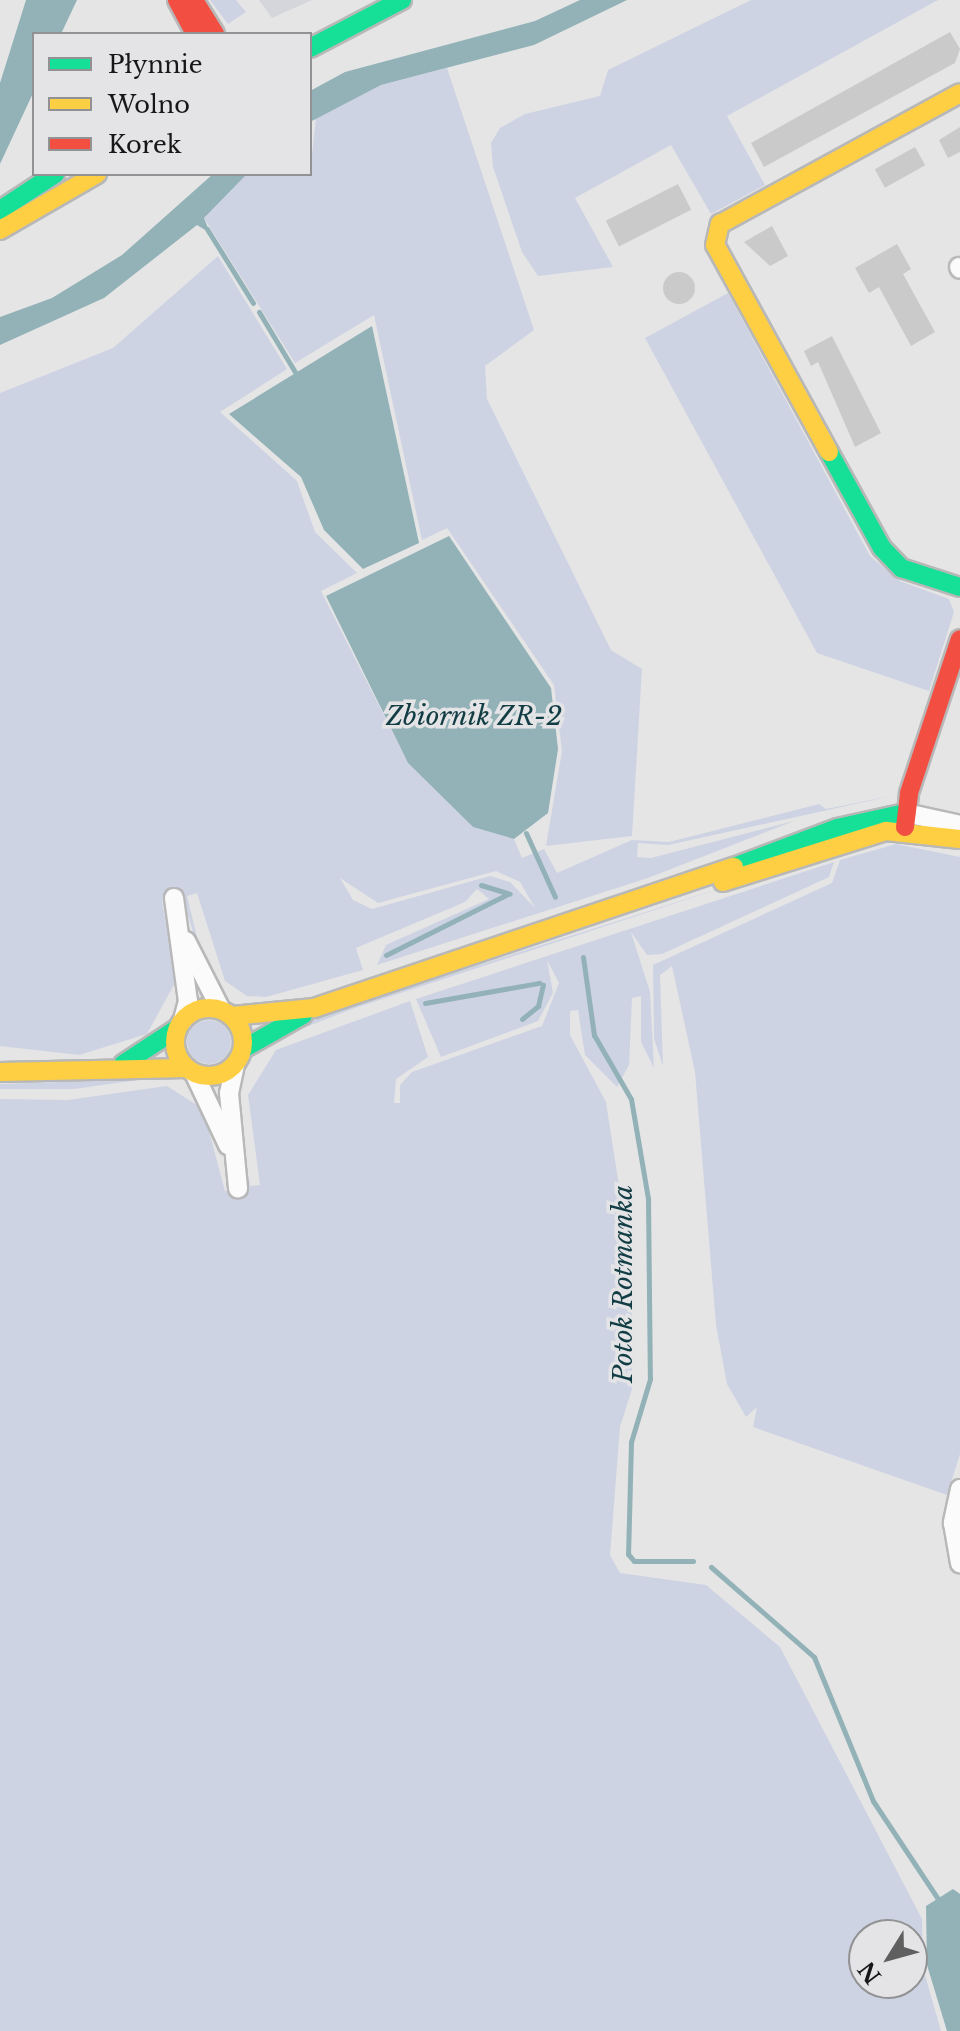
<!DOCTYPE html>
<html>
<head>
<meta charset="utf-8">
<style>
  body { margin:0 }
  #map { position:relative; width:960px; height:2031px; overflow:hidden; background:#e5e5e5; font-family:"Libre Baskerville",serif }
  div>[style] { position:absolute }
  .built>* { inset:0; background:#d4d6db }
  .green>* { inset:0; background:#ced3e4 }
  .round { border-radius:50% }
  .water>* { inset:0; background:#92b2b8 }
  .stream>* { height:5px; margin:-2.5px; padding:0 2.5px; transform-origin:2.5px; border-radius:2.5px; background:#92b2b8 }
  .building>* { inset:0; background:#cacaca; transform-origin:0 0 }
  .roads { filter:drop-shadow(2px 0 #b8b8b8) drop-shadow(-2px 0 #b8b8b8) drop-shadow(0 2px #b8b8b8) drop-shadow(0 -2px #b8b8b8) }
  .street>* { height:18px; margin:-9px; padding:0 9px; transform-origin:9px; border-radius:9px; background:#fbfbfb }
  .fast>* { height:18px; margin:-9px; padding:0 9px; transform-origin:9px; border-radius:9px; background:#16e098 }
  .slow>* { height:18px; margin:-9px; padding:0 9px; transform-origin:9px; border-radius:9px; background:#ffcf43 }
  .slow>.ring { margin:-9px; padding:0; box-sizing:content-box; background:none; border:18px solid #ffcf43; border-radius:50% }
  .jam>* { height:18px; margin:-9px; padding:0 9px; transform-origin:9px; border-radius:9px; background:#f24e42 }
  span { translate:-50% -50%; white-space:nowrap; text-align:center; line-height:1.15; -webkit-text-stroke:7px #e4e4e6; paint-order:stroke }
  .water-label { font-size:26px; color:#123d44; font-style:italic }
  .legend { position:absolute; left:32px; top:32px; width:280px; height:144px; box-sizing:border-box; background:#e4e4e6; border:2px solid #929294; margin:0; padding:10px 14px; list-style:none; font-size:24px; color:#171718 }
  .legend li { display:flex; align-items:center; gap:16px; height:40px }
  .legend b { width:40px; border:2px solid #929294 }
  .north { position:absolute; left:848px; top:1919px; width:80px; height:80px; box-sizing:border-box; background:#e4e4e6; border:2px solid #929294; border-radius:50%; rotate:233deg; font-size:22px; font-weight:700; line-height:32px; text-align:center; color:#171718 }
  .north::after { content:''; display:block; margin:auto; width:28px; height:36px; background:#5f5f60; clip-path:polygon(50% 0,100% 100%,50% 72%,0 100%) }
</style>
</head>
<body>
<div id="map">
  <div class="built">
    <i style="clip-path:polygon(259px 0,312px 0,272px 18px)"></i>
  </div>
  <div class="green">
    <i style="clip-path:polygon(210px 0,236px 0,246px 12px,228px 24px)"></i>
    <i style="clip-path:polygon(751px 0,938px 0,727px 116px,765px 185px,711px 214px,671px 145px,575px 198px,613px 267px,538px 276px,522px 252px,493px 167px,491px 143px,500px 128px,525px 114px,600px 96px,608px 70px)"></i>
    <i style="clip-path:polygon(447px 68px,534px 330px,485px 366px,487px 399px,611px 650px,642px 669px,632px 836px,546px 846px,562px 751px,554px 685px,447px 528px,422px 540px,374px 315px,295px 363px,204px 218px,247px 174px,310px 174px,316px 118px,381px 85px)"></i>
    <i style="clip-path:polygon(evenodd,218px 256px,287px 369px,220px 412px,297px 481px,315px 532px,357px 573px,321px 591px,408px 763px,473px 827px,514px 839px,522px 858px,544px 849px,557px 873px,632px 840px,669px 842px,819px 804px,826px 809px,896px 795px,668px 845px,638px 843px,637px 857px,651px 858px,794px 821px,648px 878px,377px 965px,386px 945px,489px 899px,477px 889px,465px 902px,356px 948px,363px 970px,266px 997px,247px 996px,225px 981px,197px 893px,187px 896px,206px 974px,182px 896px,162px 901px,176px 981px,147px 1034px,79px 1055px,0 1046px,0 393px,113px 348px,218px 256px,496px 871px,520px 882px,535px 908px,510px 882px,490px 876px,372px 909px,353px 900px,340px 878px,378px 903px,496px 871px)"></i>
    <i style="clip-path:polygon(728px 293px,870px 556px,900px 581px,949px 599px,954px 612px,929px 691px,817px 653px,645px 338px)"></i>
    <i style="clip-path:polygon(896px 844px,960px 857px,960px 1454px,947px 1495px,753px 1427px,757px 1407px,746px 1417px,727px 1384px,716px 1325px,695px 1072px,672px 966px,660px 975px,663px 1066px,654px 1039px,653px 965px,832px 883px,840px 860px)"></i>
    <i style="clip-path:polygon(evenodd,834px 862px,829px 877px,662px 954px,647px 955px,631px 932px,650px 992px,654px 1068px,641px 1042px,641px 996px,632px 998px,629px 1065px,617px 1087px,585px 1055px,578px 1010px,570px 1011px,570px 1035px,606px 1102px,632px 1270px,632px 1389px,620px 1427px,610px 1555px,620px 1573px,706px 1585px,780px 1647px,922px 1919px,923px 1968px,941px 2031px,0 2031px,0 1099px,68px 1100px,167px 1086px,203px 1109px,225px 1191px,246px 1188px,241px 1130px,250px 1186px,260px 1185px,248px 1095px,276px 1050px,410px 1001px,428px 1057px,396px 1079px,394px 1103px,400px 1103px,400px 1085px,412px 1072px,542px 1026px,559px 983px,547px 960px,553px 993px,538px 1021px,441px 1057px,416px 999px,834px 862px,864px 1935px,912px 1935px,912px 1983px,864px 1983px,864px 1935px)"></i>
    <i style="clip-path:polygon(734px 884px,352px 1009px,283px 1036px,322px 1015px)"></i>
    <i class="round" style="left:187px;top:1020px;width:44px;height:44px"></i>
    <i style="clip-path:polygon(145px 1079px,74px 1089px,0 1089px,0 1084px)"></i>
  </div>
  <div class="water">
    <i style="clip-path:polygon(26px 0,77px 0,61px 34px,34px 34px,34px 91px,0 164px,0 83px)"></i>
    <i style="clip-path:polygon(580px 0,627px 0,534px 45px,381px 85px,310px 122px,310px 91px,345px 72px,535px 21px)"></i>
    <i style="clip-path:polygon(213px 174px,247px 174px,204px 218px,210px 233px,197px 225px,104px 298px,0 345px,0 317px,52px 298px,122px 255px)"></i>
    <i style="clip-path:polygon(372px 326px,419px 543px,363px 569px,324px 530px,301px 477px,229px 414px)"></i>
    <i style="clip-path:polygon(449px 536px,551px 688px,558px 749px,548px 813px,514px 839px,473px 827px,408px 763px,326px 596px)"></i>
    <i style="clip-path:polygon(953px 1889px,960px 1894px,960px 2031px,947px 2031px,927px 1965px,926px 1906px)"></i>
  </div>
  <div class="stream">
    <i style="left:207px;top:229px;width:87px;rotate:58.1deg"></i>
    <i style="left:259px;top:312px;width:70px;rotate:59deg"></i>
    <i style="left:526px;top:833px;width:70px;rotate:65.6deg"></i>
    <i style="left:481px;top:885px;width:30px;rotate:17deg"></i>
    <i style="left:386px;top:955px;width:134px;rotate:-26.6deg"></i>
    <i style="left:583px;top:957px;width:79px;rotate:82deg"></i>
    <i style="left:594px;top:1035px;width:74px;rotate:60deg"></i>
    <i style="left:631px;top:1099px;width:100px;rotate:80.3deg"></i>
    <i style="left:648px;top:1198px;width:181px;rotate:89.4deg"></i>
    <i style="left:650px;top:1379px;width:66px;rotate:106.8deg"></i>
    <i style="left:631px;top:1442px;width:112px;rotate:91.5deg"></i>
    <i style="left:628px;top:1554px;width:9px;rotate:49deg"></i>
    <i style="left:634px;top:1561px;width:59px"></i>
    <i style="left:425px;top:1003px;width:116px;rotate:-10deg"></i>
    <i style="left:522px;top:1019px;width:21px;rotate:-39deg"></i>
    <i style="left:538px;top:1006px;width:22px;rotate:-77deg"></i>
    <i style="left:711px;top:1567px;width:137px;rotate:41.1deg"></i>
    <i style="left:814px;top:1657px;width:156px;rotate:67.7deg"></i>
    <i style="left:873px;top:1801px;width:121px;rotate:56.4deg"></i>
  </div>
  <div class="building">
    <i style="clip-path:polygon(950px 32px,960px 49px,955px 63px,764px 167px,751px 143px)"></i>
    <i style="clip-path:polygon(960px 127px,960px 152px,948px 158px,939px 140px)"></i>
    <i style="left:915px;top:147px;width:21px;height:46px;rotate:61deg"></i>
    <i style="left:678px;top:184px;width:29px;height:81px;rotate:63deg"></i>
    <i style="clip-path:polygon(772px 226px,788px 256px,770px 266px,744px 242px)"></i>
    <i style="clip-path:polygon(897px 244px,911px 269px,903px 274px,935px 332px,911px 346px,879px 287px,869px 293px,855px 268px)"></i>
    <i class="round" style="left:663px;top:272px;width:32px;height:32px"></i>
    <i style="clip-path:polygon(832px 336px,881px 433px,855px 447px,818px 362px,811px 366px,804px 351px)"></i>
  </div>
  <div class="roads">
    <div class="street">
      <i style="left:959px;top:267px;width:2px;rotate:63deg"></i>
      <i style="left:906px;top:813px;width:55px;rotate:12.5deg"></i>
      <i style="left:174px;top:898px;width:104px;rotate:82.3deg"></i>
      <i style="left:188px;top:1001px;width:20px;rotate:105deg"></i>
      <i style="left:186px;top:941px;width:77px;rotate:63.1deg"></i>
      <i style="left:235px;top:1065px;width:29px;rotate:102deg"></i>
      <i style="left:229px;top:1093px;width:96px;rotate:84.6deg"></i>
      <i style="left:194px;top:1073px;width:80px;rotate:64.7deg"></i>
      <i style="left:960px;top:1489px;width:35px;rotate:102deg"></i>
      <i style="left:953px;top:1523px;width:41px;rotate:80.1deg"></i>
    </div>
    <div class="fast">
      <i style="left:310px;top:48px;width:104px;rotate:-27.6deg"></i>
      <i style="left:0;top:210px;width:66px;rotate:-33.2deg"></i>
      <i style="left:829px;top:452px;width:110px;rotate:61.1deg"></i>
      <i style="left:882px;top:548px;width:28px;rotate:46deg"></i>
      <i style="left:901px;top:568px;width:62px;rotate:17.9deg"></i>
      <i style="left:734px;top:867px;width:110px;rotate:-20.7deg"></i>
      <i style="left:837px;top:828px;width:71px;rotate:-12.3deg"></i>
      <i style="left:243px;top:1049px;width:69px;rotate:-29.5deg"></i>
      <i style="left:123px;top:1064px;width:66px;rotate:-33.2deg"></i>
    </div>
    <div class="slow">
      <i style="left:0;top:230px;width:112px;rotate:-30deg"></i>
      <i style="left:829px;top:452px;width:236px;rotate:-118.8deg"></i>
      <i style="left:715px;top:245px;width:22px;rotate:-77deg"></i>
      <i style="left:720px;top:224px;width:273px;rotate:-28.6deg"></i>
      <i style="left:723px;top:882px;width:171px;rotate:-17.4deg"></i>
      <i style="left:886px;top:831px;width:74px;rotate:6.2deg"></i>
      <i class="ring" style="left:175px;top:1008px;width:50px;height:50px"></i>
      <i style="left:232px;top:1016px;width:82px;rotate:-5.6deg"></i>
      <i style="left:314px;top:1008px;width:443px;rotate:-18.6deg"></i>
      <i style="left:0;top:1072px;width:187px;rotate:-1.2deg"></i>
    </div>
    <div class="jam">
      <i style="left:177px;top:0;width:38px;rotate:62deg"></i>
      <i style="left:194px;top:0;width:40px;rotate:58deg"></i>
      <i style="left:905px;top:827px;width:34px;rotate:-83deg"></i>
      <i style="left:909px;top:793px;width:162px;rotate:-71.7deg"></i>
    </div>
  </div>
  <div class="water-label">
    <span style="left:474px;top:717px">Zbiornik ZR-2</span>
    <span style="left:624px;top:1284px;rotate:-90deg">Potok Rotmanka</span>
  </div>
  <ul class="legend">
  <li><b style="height:10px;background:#16e098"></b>Płynnie</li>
  <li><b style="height:10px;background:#ffcf43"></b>Wolno</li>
  <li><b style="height:10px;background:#f24e42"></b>Korek</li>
  </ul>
  <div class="north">N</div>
</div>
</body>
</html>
